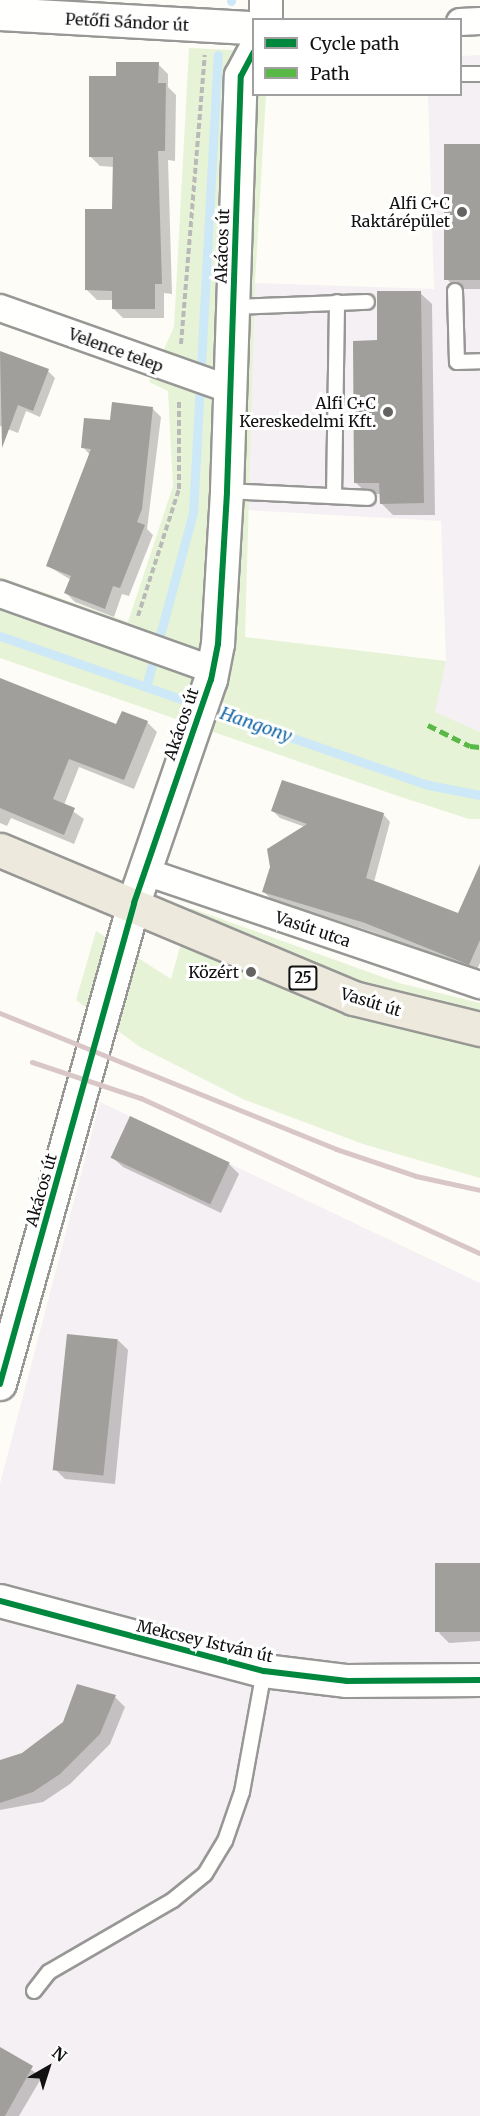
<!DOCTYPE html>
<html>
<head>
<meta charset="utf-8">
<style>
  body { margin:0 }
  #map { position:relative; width:480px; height:2116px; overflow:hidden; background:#fdfcf7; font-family:Merriweather,serif }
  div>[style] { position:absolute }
  .industrial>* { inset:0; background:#f5f0f3 }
  .green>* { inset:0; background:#e7f3d7 }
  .shadow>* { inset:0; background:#0003 }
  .stream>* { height:9px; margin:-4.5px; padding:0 4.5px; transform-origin:4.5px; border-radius:4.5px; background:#cde8f7 }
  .building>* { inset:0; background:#a19f9c; transform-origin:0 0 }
  .path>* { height:4px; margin-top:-2px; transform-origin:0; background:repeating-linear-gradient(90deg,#b9b9b8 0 6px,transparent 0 9px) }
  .roads { filter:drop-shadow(2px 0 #979795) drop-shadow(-2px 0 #979795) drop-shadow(0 2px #979795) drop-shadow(0 -2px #979795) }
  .service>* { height:14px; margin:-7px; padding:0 7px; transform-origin:7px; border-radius:7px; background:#fffffe }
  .minor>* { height:26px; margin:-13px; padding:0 13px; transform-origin:13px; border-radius:13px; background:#fffffe }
  .tertiary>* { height:32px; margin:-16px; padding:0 16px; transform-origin:16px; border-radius:16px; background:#fffffe }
  .primary>* { height:33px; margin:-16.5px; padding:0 16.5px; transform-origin:16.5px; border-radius:16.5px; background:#ede9dc }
  .rail>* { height:4.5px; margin:-2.25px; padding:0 2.25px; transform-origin:2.25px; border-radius:2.25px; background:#d9c6c7 }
  .quiet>* { height:4.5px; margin-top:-2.25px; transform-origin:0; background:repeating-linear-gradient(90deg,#58b947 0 9px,transparent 0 13.5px) }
  .cycleway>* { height:6px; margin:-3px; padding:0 3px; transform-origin:3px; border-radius:3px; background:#00873e }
  .dots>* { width:16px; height:16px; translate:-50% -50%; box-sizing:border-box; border:3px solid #fff; border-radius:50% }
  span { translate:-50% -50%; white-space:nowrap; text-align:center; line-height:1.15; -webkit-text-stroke:6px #fff; paint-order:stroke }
  .shield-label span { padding:2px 4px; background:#fff; border:2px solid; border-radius:4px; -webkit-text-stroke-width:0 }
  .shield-label { font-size:15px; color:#111; font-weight:700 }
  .street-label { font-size:16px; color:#111 }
  .poi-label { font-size:16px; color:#111 }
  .right { translate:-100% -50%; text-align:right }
  .water-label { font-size:18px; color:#1768a6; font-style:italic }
  .legend { position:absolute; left:252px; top:18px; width:210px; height:78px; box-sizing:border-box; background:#fff; border:2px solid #a0a0a0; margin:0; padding:8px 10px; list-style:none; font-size:18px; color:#111 }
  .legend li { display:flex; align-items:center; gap:12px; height:30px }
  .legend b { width:30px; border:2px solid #a0a0a0 }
  .north { position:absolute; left:18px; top:2038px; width:60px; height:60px; -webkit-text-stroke:4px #fff; paint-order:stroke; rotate:39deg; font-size:16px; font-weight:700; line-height:24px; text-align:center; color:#111 }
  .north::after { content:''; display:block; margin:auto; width:21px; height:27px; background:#111; clip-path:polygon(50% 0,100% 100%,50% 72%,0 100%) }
</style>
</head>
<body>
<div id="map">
  <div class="industrial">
    <i style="clip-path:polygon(480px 55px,480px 732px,434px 712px,446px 661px,441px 521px,247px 510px,255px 283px,434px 289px,428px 95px,460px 94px,461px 56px)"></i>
    <i style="clip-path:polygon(100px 1102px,480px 1283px,480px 2116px,0 2116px,0 1484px)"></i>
  </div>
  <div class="green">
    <i style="clip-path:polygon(189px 48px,253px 51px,254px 94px,266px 95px,255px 283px,245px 637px,446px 661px,435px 712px,480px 732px,480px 819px,469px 819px,398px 796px,0 658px,0 577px,128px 622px,173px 486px,168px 391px,149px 382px,174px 327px)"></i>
    <i style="clip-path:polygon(191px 908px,399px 983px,480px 1003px,480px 1178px,363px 1144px,245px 1100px,140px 1047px,76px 1000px,96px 931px,171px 979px)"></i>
  </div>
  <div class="shadow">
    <i style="clip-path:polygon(158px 64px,168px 74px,168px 87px,176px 95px,175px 161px,168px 160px,172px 294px,164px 293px,164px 318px,123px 318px,113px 308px,113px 300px,97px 300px,87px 290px,114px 211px,115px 167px,100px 166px,90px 156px,117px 78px)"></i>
    <i style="clip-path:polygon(480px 146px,480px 334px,480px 289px,457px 289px,447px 279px)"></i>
    <i style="clip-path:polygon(420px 293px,432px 304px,435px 515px,393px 515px,381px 503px,381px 494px,368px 494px,356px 483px,379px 342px)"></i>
    <i style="clip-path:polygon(0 354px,48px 371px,55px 378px,40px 417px,26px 411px,18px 433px,0 426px)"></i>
    <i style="clip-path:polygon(152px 408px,161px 417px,147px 529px,153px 535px,129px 596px,122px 594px,114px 617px,75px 602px,66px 593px,71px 580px,48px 566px,90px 455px,83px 447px,111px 422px)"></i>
    <i style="clip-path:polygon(0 680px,117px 726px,147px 722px,157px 732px,134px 789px,79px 767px,64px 805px,84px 819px,74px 844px,11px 818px,7px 826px,0 823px)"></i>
    <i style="clip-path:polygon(273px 811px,383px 814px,390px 822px,374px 882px,459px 915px,480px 908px,480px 963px,476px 972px,373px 932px,271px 899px,264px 892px,305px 827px,280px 818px)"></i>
    <i style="clip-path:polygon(113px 1158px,229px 1164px,239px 1174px,221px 1213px,123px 1167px)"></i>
    <i style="clip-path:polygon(118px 1340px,128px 1350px,115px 1484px,65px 1479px,55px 1469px)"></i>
    <i style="clip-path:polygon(480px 1565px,480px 1641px,449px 1643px,439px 1633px)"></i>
    <i style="clip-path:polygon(115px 1697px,125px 1707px,110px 1744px,70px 1784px,43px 1802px,0 1810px,0 1761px,23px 1755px)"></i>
    <i style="clip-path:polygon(6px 2053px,42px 2077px,19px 2116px,0 2116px,0 2064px)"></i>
  </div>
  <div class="stream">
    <i style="left:231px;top:1px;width:1px;rotate:-90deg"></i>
    <i style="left:0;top:636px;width:453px;rotate:19.2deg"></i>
    <i style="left:428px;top:785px;width:53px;rotate:10.9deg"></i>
    <i style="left:146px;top:687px;width:180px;rotate:-74.9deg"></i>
    <i style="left:193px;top:513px;width:459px;rotate:-86.9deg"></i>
  </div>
  <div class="building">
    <i style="clip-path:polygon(116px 62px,159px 62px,158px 83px,166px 83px,165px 151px,158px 151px,162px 284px,155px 284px,155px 309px,112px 309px,112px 291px,85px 290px,85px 209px,112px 209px,113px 157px,89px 157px,89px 76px,116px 76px)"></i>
    <i style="left:444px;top:144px;width:36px;height:136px"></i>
    <i style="clip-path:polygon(377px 291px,421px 291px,424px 503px,380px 504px,379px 483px,354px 483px,353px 341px,377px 340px)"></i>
    <i style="clip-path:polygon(0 351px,49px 369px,33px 411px,18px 405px,2px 448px)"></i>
    <i style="clip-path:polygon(112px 402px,153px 407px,142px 509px,137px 522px,145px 525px,120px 588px,113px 586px,105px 609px,64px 593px,71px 576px,46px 566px,91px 449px,81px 448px,84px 418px,110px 420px)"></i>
    <i style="clip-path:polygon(0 678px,116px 724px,122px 711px,148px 721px,124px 780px,69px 759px,53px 799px,75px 808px,64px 835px,0 808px)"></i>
    <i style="clip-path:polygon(282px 780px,384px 813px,366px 878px,380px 883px,458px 913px,480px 864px,480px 940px,469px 965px,365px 923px,262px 892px,270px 867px,267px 849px,307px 824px,271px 811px)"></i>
    <i style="left:130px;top:1116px;width:110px;height:46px;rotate:25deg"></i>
    <i style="left:67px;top:1334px;width:51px;height:137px;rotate:6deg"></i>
    <i style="left:480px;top:1563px;width:69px;height:45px;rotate:90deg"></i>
    <i style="clip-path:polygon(77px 1684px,116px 1695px,100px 1734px,60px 1774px,33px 1792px,0 1803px,0 1760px,22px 1753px,63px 1722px)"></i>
    <i style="clip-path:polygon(0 2047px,33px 2066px,5px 2116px,0 2116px)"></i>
  </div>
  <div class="path">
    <i style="left:181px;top:344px;width:290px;rotate:-85.3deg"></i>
    <i style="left:138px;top:616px;width:133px;rotate:-72.1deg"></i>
    <i style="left:179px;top:489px;width:90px;rotate:-90deg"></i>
  </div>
  <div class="roads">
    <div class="service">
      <i style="left:460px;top:74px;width:20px"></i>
      <i style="left:455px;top:291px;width:71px;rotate:88.4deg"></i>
      <i style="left:457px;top:362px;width:23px;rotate:-2deg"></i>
      <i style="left:234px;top:307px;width:133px;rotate:-2.2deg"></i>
      <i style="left:227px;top:491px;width:141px;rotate:2.8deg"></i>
      <i style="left:334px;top:496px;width:194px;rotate:-89.1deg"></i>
      <i style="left:34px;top:1991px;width:24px;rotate:-52deg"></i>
      <i style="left:49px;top:1972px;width:143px;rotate:-30.1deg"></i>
      <i style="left:173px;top:1900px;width:41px;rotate:-39.1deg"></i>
      <i style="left:205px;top:1874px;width:39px;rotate:-59deg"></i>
      <i style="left:225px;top:1841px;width:52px;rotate:-70.9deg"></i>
      <i style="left:242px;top:1792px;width:123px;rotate:-79.7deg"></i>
    </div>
    <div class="minor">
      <i style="left:460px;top:22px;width:20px;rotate:-3deg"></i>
      <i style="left:0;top:308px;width:245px;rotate:19.5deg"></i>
      <i style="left:0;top:594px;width:226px;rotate:19.6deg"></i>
      <i style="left:146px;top:872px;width:353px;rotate:18.7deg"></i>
    </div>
    <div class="tertiary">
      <i style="left:0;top:14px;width:254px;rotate:3.2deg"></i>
      <i style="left:266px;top:20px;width:20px;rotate:-90deg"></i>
      <i style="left:0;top:1384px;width:499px;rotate:-74.4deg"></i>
      <i style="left:134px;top:903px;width:236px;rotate:-71deg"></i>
      <i style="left:211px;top:680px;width:37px;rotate:-79deg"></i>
      <i style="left:218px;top:644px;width:153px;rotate:-86.6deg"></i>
      <i style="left:227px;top:491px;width:415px;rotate:-88.1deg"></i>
      <i style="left:241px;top:76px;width:27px;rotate:-62deg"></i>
      <i style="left:0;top:1601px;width:273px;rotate:14.9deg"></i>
      <i style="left:264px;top:1671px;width:84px;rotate:6.9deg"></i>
      <i style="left:347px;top:1681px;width:133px;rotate:-0.4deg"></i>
    </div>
    <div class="primary">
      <i style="left:0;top:850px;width:383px;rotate:22.7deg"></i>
      <i style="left:353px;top:998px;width:131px;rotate:13.7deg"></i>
    </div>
  </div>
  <div class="rail">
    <i style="left:0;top:1013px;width:362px;rotate:22deg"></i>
    <i style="left:336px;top:1149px;width:84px;rotate:18.6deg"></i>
    <i style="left:416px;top:1176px;width:66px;rotate:12.3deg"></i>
    <i style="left:32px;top:1062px;width:115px;rotate:18.3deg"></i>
    <i style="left:141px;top:1098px;width:373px;rotate:24.6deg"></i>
  </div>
  <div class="quiet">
    <i style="left:428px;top:725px;width:47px;rotate:26.6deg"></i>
    <i style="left:470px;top:746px;width:10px;rotate:6deg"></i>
  </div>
  <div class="cycleway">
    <i style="left:0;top:1384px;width:499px;rotate:-74.4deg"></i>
    <i style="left:134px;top:903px;width:236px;rotate:-71deg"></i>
    <i style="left:211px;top:680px;width:37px;rotate:-79deg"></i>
    <i style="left:218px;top:644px;width:153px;rotate:-86.6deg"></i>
    <i style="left:227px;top:491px;width:415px;rotate:-88.1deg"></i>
    <i style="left:241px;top:76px;width:27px;rotate:-62deg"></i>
    <i style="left:0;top:1601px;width:273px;rotate:14.9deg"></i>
    <i style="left:264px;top:1671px;width:84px;rotate:6.9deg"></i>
    <i style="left:347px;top:1681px;width:133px;rotate:-0.4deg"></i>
  </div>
  <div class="dots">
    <i style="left:462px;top:212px;background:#646362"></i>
    <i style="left:388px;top:412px;background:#646362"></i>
    <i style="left:251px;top:972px;background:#646362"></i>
  </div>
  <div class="shield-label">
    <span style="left:303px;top:978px">25</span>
  </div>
  <div class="street-label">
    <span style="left:127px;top:22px;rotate:3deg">Petőfi Sándor út</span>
    <span style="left:222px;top:246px;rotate:-88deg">Akácos út</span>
    <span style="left:116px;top:350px;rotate:20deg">Velence telep</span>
    <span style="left:181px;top:724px;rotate:-71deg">Akácos út</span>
    <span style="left:313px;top:929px;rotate:19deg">Vasút utca</span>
    <span style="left:371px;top:1002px;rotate:17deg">Vasút út</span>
    <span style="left:41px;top:1190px;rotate:-74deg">Akácos út</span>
    <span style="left:205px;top:1641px;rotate:13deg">Mekcsey István út</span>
  </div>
  <div class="poi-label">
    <span class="right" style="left:450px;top:212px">Alfi C+C<br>Raktárépület</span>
    <span class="right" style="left:376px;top:412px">Alfi C+C<br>Kereskedelmi Kft.</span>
    <span class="right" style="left:239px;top:972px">Közért</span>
  </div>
  <div class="water-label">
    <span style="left:256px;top:725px;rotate:19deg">Hangony</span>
  </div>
  <ul class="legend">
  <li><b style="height:8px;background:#00873e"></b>Cycle path</li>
  <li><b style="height:8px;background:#58b947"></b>Path</li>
  </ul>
  <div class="north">N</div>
</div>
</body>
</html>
